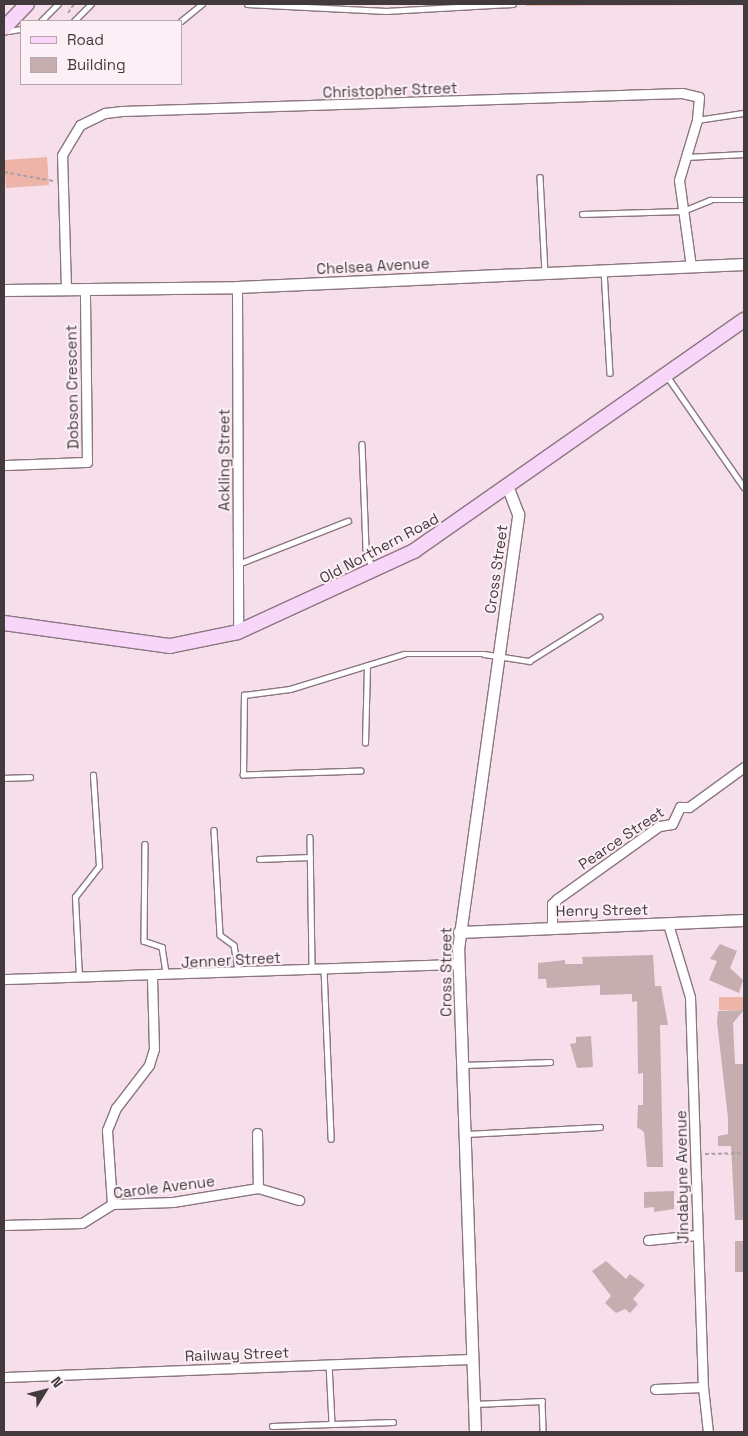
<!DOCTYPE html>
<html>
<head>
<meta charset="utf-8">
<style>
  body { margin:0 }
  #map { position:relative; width:748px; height:1436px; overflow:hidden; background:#f6dfea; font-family:"Space Grotesk",sans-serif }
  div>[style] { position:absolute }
  .green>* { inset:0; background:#eeb4a7; transform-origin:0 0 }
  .building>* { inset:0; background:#c6adb0; transform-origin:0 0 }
  .path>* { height:2px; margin-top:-1px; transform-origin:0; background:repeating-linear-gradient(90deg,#ae9da5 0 4px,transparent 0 6.5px) }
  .roads { filter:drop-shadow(1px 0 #8a7680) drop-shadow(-1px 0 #8a7680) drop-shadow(0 1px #8a7680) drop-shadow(0 -1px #8a7680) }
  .service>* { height:4.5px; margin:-2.25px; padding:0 2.25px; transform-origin:2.25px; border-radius:2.25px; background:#fff }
  .minor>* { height:9px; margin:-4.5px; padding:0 4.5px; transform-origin:4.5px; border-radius:4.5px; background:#fff }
  .tertiary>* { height:11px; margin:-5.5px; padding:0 5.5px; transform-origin:5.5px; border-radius:5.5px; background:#fff }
  .primary>* { height:14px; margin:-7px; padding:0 7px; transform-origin:7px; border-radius:7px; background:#f7d6fa }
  span { translate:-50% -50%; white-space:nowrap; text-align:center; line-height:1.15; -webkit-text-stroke:4px #fdeff6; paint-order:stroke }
  .street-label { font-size:15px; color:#433a3e }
  .frame { position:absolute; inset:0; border:5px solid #433a3e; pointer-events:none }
  .legend { position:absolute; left:20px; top:20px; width:162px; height:65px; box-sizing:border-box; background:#fdeff6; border:1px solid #b3a7ac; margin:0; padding:6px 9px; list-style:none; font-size:15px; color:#433a3e }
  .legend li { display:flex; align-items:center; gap:10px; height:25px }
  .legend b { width:25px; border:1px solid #b3a7ac }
  .north { position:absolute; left:20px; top:1366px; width:50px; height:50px; -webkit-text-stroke:4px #fdeff6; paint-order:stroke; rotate:54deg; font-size:14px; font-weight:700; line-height:20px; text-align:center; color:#433a3e }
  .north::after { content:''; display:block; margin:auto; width:18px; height:22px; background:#433a3e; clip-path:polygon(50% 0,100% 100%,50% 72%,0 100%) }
</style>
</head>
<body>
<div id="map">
  <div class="green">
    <i style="clip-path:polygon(526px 4px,744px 4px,744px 5px,526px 6px)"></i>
    <i style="left:47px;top:157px;width:28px;height:43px;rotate:86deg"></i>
    <i style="left:719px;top:997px;width:25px;height:13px"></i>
  </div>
  <div class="building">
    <i style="clip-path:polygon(720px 944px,737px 951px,730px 968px,743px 980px,739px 993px,709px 980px,717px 961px,710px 959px)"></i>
    <i style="clip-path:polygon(653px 955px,655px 986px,661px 986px,668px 1025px,660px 1025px,663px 1167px,647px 1167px,644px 1132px,637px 1127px,638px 1105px,643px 1105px,643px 1073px,638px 1074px,637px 1001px,632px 1002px,632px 994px,600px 995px,600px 985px,547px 988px,546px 979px,538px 979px,538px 963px,565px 960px,565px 964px,583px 964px,582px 957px)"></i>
    <i style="clip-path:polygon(744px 1010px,733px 1023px,735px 1064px,744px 1064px,744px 1220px,735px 1220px,731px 1146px,718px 1146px,718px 1136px,728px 1134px,728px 1118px,717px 1022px,718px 1011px)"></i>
    <i style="clip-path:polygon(591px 1036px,593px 1067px,577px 1068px,570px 1044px,576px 1043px,576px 1037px)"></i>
    <i style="clip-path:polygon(674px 1191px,674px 1209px,654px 1212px,654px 1207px,644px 1208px,644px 1192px)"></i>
    <i style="left:735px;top:1241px;width:9px;height:31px"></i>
    <i style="clip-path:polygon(606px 1261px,626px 1279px,630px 1274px,645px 1285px,633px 1299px,638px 1304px,630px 1313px,625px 1309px,616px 1313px,605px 1303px,611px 1296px,592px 1271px)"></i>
  </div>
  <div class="path">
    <i style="left:68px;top:13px;width:11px;rotate:-56deg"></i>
    <i style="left:4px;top:172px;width:50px;rotate:10.4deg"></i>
    <i style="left:705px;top:1154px;width:39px;rotate:-1deg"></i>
  </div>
  <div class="roads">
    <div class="service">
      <i style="left:247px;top:4px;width:139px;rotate:2.9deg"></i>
      <i style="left:386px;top:11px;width:127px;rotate:-3.2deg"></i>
      <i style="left:41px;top:21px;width:24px;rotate:-45deg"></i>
      <i style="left:74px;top:21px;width:24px;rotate:-45deg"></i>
      <i style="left:181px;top:21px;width:27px;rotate:-39deg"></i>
      <i style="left:8px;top:31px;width:13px;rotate:-9deg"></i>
      <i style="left:697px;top:120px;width:48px;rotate:-8.5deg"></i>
      <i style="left:686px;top:157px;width:58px;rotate:-3deg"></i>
      <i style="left:540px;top:177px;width:96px;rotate:87deg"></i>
      <i style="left:582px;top:214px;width:101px;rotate:-1.7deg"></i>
      <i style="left:683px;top:211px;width:29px;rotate:-22deg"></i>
      <i style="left:710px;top:200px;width:34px"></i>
      <i style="left:604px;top:270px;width:103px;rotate:86.7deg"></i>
      <i style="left:667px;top:376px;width:135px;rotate:55.3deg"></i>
      <i style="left:362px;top:444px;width:105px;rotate:87.8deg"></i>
      <i style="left:366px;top:549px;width:19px;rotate:72deg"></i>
      <i style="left:238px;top:564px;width:118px;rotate:-21.4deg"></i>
      <i style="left:365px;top:743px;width:77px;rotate:-88.5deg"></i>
      <i style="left:361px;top:771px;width:118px;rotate:178.1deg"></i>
      <i style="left:243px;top:775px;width:80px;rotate:-89.3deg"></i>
      <i style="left:244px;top:695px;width:46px;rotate:-7.4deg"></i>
      <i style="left:290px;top:689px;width:119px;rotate:-17.1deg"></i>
      <i style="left:404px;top:654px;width:80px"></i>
      <i style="left:484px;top:654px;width:46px;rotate:8.8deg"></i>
      <i style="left:529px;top:661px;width:83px;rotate:-32.2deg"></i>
      <i style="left:4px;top:778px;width:26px;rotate:-2deg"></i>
      <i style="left:214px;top:830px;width:105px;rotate:86.7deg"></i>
      <i style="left:220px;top:935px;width:17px;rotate:36deg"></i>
      <i style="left:234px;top:945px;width:26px;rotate:81deg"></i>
      <i style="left:310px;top:837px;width:131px;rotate:89.1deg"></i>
      <i style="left:145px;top:844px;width:97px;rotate:90.6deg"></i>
      <i style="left:144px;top:941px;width:19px;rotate:18deg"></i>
      <i style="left:162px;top:947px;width:26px;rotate:81deg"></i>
      <i style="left:259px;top:859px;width:51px;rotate:-2.2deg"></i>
      <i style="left:324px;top:969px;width:170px;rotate:87.6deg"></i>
      <i style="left:79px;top:977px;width:80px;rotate:-92.9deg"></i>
      <i style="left:75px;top:897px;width:39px;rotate:-52deg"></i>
      <i style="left:99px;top:866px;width:91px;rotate:-93.8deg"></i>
      <i style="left:464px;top:1065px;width:86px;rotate:-2deg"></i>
      <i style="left:466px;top:1134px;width:134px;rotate:-3deg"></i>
      <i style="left:329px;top:1364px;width:60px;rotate:87.1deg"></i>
      <i style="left:475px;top:1404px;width:67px;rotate:-2.6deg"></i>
      <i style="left:542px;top:1401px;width:31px;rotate:88deg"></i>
      <i style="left:272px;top:1426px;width:121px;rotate:-1.9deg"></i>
    </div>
    <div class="minor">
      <i style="left:237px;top:287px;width:345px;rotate:89.8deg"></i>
      <i style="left:66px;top:288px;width:133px;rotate:-91.7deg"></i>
      <i style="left:62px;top:155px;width:35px;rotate:-59deg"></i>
      <i style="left:80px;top:125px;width:28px;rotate:-26deg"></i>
      <i style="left:105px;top:113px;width:17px;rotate:-7deg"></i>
      <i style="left:122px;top:111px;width:560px;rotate:-1.84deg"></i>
      <i style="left:682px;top:93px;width:17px;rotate:13deg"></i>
      <i style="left:699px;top:97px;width:23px;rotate:95deg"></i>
      <i style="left:697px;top:120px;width:63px;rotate:106.7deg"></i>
      <i style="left:679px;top:180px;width:87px;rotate:82.1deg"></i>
      <i style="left:4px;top:465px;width:83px;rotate:-2.1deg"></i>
      <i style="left:87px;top:462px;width:174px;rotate:-90.7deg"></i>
      <i style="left:668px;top:924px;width:76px;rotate:73.2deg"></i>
      <i style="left:690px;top:997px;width:390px;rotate:88.1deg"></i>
      <i style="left:703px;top:1387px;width:45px;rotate:83.7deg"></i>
      <i style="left:552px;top:925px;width:21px;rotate:-90deg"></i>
      <i style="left:552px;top:904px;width:7px;rotate:-45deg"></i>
      <i style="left:557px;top:899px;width:125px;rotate:-35.6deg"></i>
      <i style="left:659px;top:826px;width:13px;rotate:-9deg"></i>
      <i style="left:672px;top:824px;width:19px;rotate:-65deg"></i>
      <i style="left:680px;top:807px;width:9px"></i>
      <i style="left:689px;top:807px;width:68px;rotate:-36deg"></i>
      <i style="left:4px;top:979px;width:455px;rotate:-1.9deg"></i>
      <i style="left:257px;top:1133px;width:55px;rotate:89deg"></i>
      <i style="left:112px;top:1204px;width:74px;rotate:-93.9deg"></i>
      <i style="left:107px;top:1130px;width:24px;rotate:-68deg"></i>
      <i style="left:116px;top:1108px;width:54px;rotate:-52.5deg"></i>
      <i style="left:149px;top:1065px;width:17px;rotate:-73deg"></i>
      <i style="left:154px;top:1049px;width:72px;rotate:-91.6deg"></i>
      <i style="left:4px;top:1225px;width:78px;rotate:-1.5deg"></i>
      <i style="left:82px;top:1223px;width:36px;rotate:-32deg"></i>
      <i style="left:112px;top:1204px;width:61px;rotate:-1.9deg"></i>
      <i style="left:173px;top:1202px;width:86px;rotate:-9.4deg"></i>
      <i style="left:258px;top:1188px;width:43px;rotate:16.3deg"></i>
      <i style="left:648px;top:1240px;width:49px;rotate:-5.8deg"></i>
      <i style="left:4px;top:1377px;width:468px;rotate:-2.2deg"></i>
      <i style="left:655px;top:1389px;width:48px;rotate:-2.4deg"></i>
    </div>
    <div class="tertiary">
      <i style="left:4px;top:290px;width:233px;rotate:-0.7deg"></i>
      <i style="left:237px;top:287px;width:508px;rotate:-2.6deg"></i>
      <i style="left:459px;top:932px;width:285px;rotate:-2.4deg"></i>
      <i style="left:475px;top:1432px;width:483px;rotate:-92deg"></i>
      <i style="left:458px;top:949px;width:439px;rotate:-82.1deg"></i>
      <i style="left:518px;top:514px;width:28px;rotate:-111deg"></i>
    </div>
    <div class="primary">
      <i style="left:4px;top:28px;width:33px;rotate:-46deg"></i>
      <i style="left:4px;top:623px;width:168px;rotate:7.9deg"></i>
      <i style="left:170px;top:646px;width:69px;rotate:-11.6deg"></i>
      <i style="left:238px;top:632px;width:194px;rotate:-24.7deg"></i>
      <i style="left:414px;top:551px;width:403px;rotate:-35deg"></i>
    </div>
  </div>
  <div class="street-label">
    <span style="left:390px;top:90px;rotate:-2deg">Christopher Street</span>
    <span style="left:373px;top:266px;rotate:-3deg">Chelsea Avenue</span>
    <span style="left:72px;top:387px;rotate:-91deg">Dobson Crescent</span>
    <span style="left:224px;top:460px;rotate:-90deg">Ackling Street</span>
    <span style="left:379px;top:548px;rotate:-28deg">Old Northern Road</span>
    <span style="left:496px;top:569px;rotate:-82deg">Cross Street</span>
    <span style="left:621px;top:838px;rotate:-34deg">Pearce Street</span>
    <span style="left:602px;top:910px;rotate:-1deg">Henry Street</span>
    <span style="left:231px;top:960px;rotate:-3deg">Jenner Street</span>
    <span style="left:446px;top:972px;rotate:-90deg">Cross Street</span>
    <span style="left:682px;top:1177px;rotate:-91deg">Jindabyne Avenue</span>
    <span style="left:164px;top:1187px;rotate:-7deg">Carole Avenue</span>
    <span style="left:237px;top:1354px;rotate:-2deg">Railway Street</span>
  </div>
  <div class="frame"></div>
  <ul class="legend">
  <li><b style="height:6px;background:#f7d6fa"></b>Road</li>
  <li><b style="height:14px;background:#c6adb0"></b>Building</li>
  </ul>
  <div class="north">N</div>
</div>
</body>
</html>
